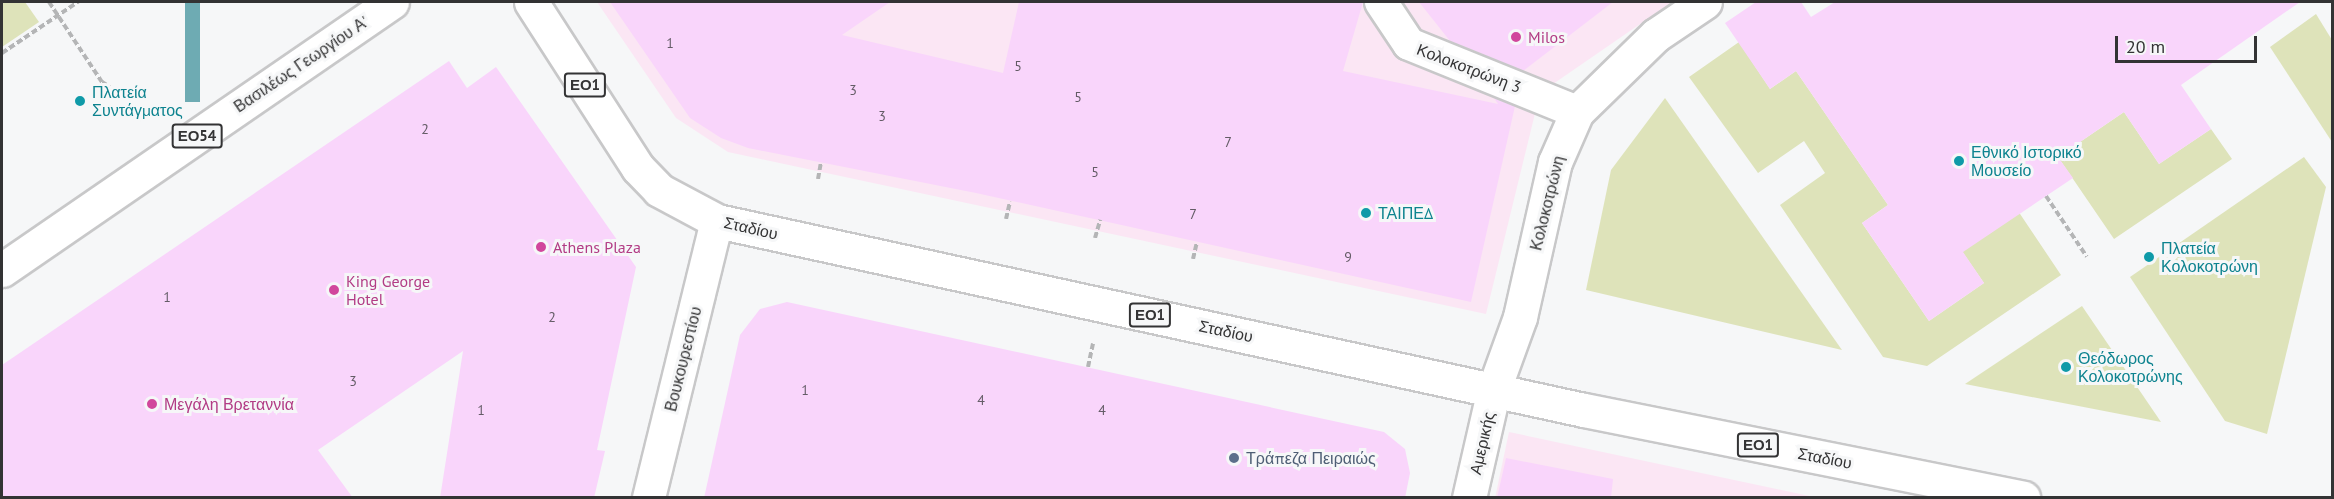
<!DOCTYPE html>
<html>
<head>
<meta charset="utf-8">
<style>
  body { margin:0 }
  #map { position:relative; width:2334px; height:499px; overflow:hidden; background:#f6f7f8; font-family:"PT Sans",sans-serif }
  div>[style] { position:absolute }
  .commercial>* { inset:0; background:#fbe6f4 }
  .green>* { inset:0; background:#dee3ba }
  .water>* { inset:0; background:#6eabb3; transform-origin:0 0 }
  .building>* { inset:0; background:#f9d5fb }
  .path>* { height:4px; margin-top:-2px; transform-origin:0; background:repeating-linear-gradient(90deg,#b4b5b6 0 6px,transparent 0 9px) }
  .roads { filter:drop-shadow(2px 0 #c8c8c9) drop-shadow(-2px 0 #c8c8c9) drop-shadow(0 2px #c8c8c9) drop-shadow(0 -2px #c8c8c9) }
  .pedestrian>* { height:32px; margin:-16px; padding:0 16px; transform-origin:16px; border-radius:16px; background:#fff }
  .minor>* { height:33px; margin:-16.5px; padding:0 16.5px; transform-origin:16.5px; border-radius:16.5px; background:#fff }
  .tertiary>* { height:33px; margin:-16.5px; padding:0 16.5px; transform-origin:16.5px; border-radius:16.5px; background:#fff }
  .primary>* { height:33px; margin:-16.5px; padding:0 16.5px; transform-origin:16.5px; border-radius:16.5px; background:#fff }
  .dots>* { width:16px; height:16px; translate:-50% -50%; box-sizing:border-box; border:3px solid #f6f7f8; border-radius:50% }
  span { translate:-50% -50%; white-space:nowrap; text-align:center; line-height:1.15; -webkit-text-stroke:6px #f6f7f8; paint-order:stroke }
  .number-label { font-size:14px; color:#645c66 }
  .number-label span { -webkit-text-stroke-width:0 }
  .shield-label span { padding:2px 4px; background:#f6f7f8; border:2px solid; border-radius:4px; -webkit-text-stroke-width:0 }
  .shield-label { font-size:15px; color:#333334; font-weight:700 }
  .hotel-label { font-size:16px; color:#b23c85 }
  .left { translate:0 -50%; text-align:left }
  .street-label { font-size:16px; color:#333334 }
  .culture-label { font-size:16px; color:#0d838f }
  .service-label { font-size:16px; color:#4e5e75 }
  .frame { position:absolute; inset:0; border:3px solid #333334; pointer-events:none }
  .scale { position:absolute; left:2115px; top:36px; width:142px; height:27px; box-sizing:border-box; border:3px solid #333334; border-top:0; padding-left:8px; font-size:18px; line-height:21px; white-space:nowrap; color:#333334; -webkit-text-stroke:4px #f6f7f8; paint-order:stroke }
</style>
</head>
<body>
<div id="map">
  <div class="commercial">
    <i style="clip-path:polygon(597px 2px,1672px 2px,1540px 93px,1486px 314px,728px 152px,676px 118px)"></i>
    <i style="clip-path:polygon(1509px 432px,1814px 497px,1495px 498px)"></i>
  </div>
  <div class="green">
    <i style="clip-path:polygon(2px 2px,25px 2px,39px 22px,2px 47px)"></i>
    <i style="clip-path:polygon(2316px 14px,2332px 40px,2332px 142px,2270px 47px)"></i>
    <i style="clip-path:polygon(1739px 42px,1770px 89px,1796px 71px,1888px 205px,1862px 223px,1929px 321px,1984px 283px,1948px 231px,2006px 193px,2061px 275px,1927px 366px,1883px 357px,1780px 205px,1825px 173px,1804px 141px,1758px 173px,1689px 77px)"></i>
    <i style="clip-path:polygon(1665px 98px,1842px 350px,1586px 290px,1611px 170px)"></i>
    <i style="clip-path:polygon(2124px 112px,2159px 164px,2211px 129px,2232px 159px,2114px 239px,2058px 157px)"></i>
    <i style="clip-path:polygon(2304px 157px,2326px 187px,2267px 434px,2225px 421px,2130px 277px)"></i>
    <i style="clip-path:polygon(2082px 306px,2161px 422px,1965px 384px)"></i>
  </div>
  <div class="water">
    <i style="left:185px;top:2px;width:15px;height:100px"></i>
  </div>
  <div class="building">
    <i style="clip-path:polygon(610px 2px,890px 2px,842px 35px,1003px 73px,1019px 2px,1363px 2px,1343px 71px,1498px 104px,1494px 98px,1515px 106px,1471px 302px,976px 193px,748px 148px,721px 138px,690px 118px)"></i>
    <i style="clip-path:polygon(1419px 2px,1613px 2px,1523px 71px,1450px 41px)"></i>
    <i style="clip-path:polygon(1756px 2px,1801px 2px,1811px 17px,1835px 2px,2300px 2px,2181px 85px,2211px 129px,2159px 164px,2124px 112px,2058px 157px,2073px 178px,1963px 252px,1984px 283px,1929px 321px,1862px 223px,1888px 205px,1796px 71px,1770px 89px,1725px 23px)"></i>
    <i style="clip-path:polygon(449px 61px,467px 88px,496px 67px,636px 267px,597px 450px,605px 451px,594px 498px,440px 498px,463px 351px,318px 450px,353px 498px,2px 498px,2px 365px)"></i>
    <i style="clip-path:polygon(787px 302px,1384px 432px,1405px 449px,1410px 473px,1405px 498px,704px 498px,740px 335px,760px 309px)"></i>
    <i style="clip-path:polygon(1506px 458px,1613px 479px,1611px 498px,1497px 498px)"></i>
  </div>
  <div class="path">
    <i style="left:49px;top:2px;width:96px;rotate:56.5deg"></i>
    <i style="left:102px;top:82px;width:9px;rotate:32deg"></i>
    <i style="left:2px;top:53px;width:92px;rotate:-33.9deg"></i>
    <i style="left:818px;top:179px;width:17px;rotate:-80deg"></i>
    <i style="left:2046px;top:196px;width:73px;rotate:56.1deg"></i>
    <i style="left:1006px;top:219px;width:18px;rotate:-77deg"></i>
    <i style="left:1095px;top:238px;width:19px;rotate:-74deg"></i>
    <i style="left:1193px;top:259px;width:17px;rotate:-77deg"></i>
    <i style="left:1088px;top:367px;width:24px;rotate:-78deg"></i>
  </div>
  <div class="roads">
    <div class="pedestrian">
      <i style="left:1381px;top:2px;width:50px;rotate:56.3deg"></i>
      <i style="left:1409px;top:44px;width:181px;rotate:22deg"></i>
      <i style="left:649px;top:498px;width:285px;rotate:-76.2deg"></i>
    </div>
    <div class="minor">
      <i style="left:1494px;top:389px;width:77px;rotate:-70.1deg"></i>
      <i style="left:1520px;top:317px;width:159px;rotate:-77.3deg"></i>
      <i style="left:1555px;top:162px;width:55px;rotate:-66.3deg"></i>
      <i style="left:1577px;top:112px;width:110px;rotate:-44.3deg"></i>
      <i style="left:1656px;top:35px;width:59px;rotate:-34deg"></i>
    </div>
    <div class="tertiary">
      <i style="left:1469px;top:498px;width:112px;rotate:-77.1deg"></i>
    </div>
    <div class="primary">
      <i style="left:531px;top:2px;width:197px;rotate:57.2deg"></i>
      <i style="left:638px;top:168px;width:30px;rotate:46deg"></i>
      <i style="left:659px;top:190px;width:66px;rotate:28.1deg"></i>
      <i style="left:717px;top:221px;width:887px;rotate:12.3deg"></i>
      <i style="left:1584px;top:410px;width:448px;rotate:11.3deg"></i>
      <i style="left:2px;top:270px;width:473px;rotate:-34.5deg"></i>
    </div>
  </div>
  <div class="dots">
    <i style="left:1516px;top:37px;background:#d1479c"></i>
    <i style="left:80px;top:101px;background:#0f9aa8"></i>
    <i style="left:1959px;top:161px;background:#0f9aa8"></i>
    <i style="left:1366px;top:213px;background:#0f9aa8"></i>
    <i style="left:541px;top:247px;background:#d1479c"></i>
    <i style="left:2149px;top:257px;background:#0f9aa8"></i>
    <i style="left:334px;top:290px;background:#d1479c"></i>
    <i style="left:2066px;top:367px;background:#0f9aa8"></i>
    <i style="left:152px;top:404px;background:#d1479c"></i>
    <i style="left:1234px;top:458px;background:#5c6f8a"></i>
  </div>
  <div class="number-label">
    <span style="left:670px;top:43px">1</span>
    <span style="left:1018px;top:66px">5</span>
    <span style="left:853px;top:90px">3</span>
    <span style="left:1078px;top:97px">5</span>
    <span style="left:882px;top:116px">3</span>
    <span style="left:425px;top:129px">2</span>
    <span style="left:1228px;top:142px">7</span>
    <span style="left:1095px;top:172px">5</span>
    <span style="left:1193px;top:214px">7</span>
    <span style="left:1348px;top:257px">9</span>
    <span style="left:167px;top:297px">1</span>
    <span style="left:552px;top:317px">2</span>
    <span style="left:353px;top:381px">3</span>
    <span style="left:805px;top:390px">1</span>
    <span style="left:981px;top:400px">4</span>
    <span style="left:481px;top:410px">1</span>
    <span style="left:1102px;top:410px">4</span>
  </div>
  <div class="shield-label">
    <span style="left:585px;top:85px">ΕΟ1</span>
    <span style="left:197px;top:136px">ΕΟ54</span>
    <span style="left:1150px;top:315px">ΕΟ1</span>
    <span style="left:1758px;top:445px">ΕΟ1</span>
  </div>
  <div class="hotel-label">
    <span class="left" style="left:1528px;top:37px">Milos</span>
    <span class="left" style="left:553px;top:247px">Athens Plaza</span>
    <span class="left" style="left:346px;top:290px">King George<br>Hotel</span>
    <span class="left" style="left:164px;top:404px">Μεγάλη Βρεταννία</span>
  </div>
  <div class="street-label">
    <span style="left:301px;top:64px;rotate:-34deg">Βασιλέως Γεωργίου Α'</span>
    <span style="left:1469px;top:68px;rotate:21deg">Κολοκοτρώνη 3</span>
    <span style="left:1547px;top:203px;rotate:-76deg">Κολοκοτρώνη</span>
    <span style="left:751px;top:228px;rotate:13deg">Σταδίου</span>
    <span style="left:1226px;top:331px;rotate:12deg">Σταδίου</span>
    <span style="left:683px;top:359px;rotate:-76deg">Βουκουρεστίου</span>
    <span style="left:1482px;top:443px;rotate:-77deg">Αμερικής</span>
    <span style="left:1825px;top:458px;rotate:11deg">Σταδίου</span>
  </div>
  <div class="culture-label">
    <span class="left" style="left:92px;top:101px">Πλατεία<br>Συντάγματος</span>
    <span class="left" style="left:1971px;top:161px">Εθνικό Ιστορικό<br>Μουσείο</span>
    <span class="left" style="left:1378px;top:213px">ΤΑΙΠΕΔ</span>
    <span class="left" style="left:2161px;top:257px">Πλατεία<br>Κολοκοτρώνη</span>
    <span class="left" style="left:2078px;top:367px">Θεόδωρος<br>Κολοκοτρώνης</span>
  </div>
  <div class="service-label">
    <span class="left" style="left:1246px;top:458px">Τράπεζα Πειραιώς</span>
  </div>
  <div class="frame"></div>
  <div class="scale">20 m</div>
</div>
</body>
</html>
